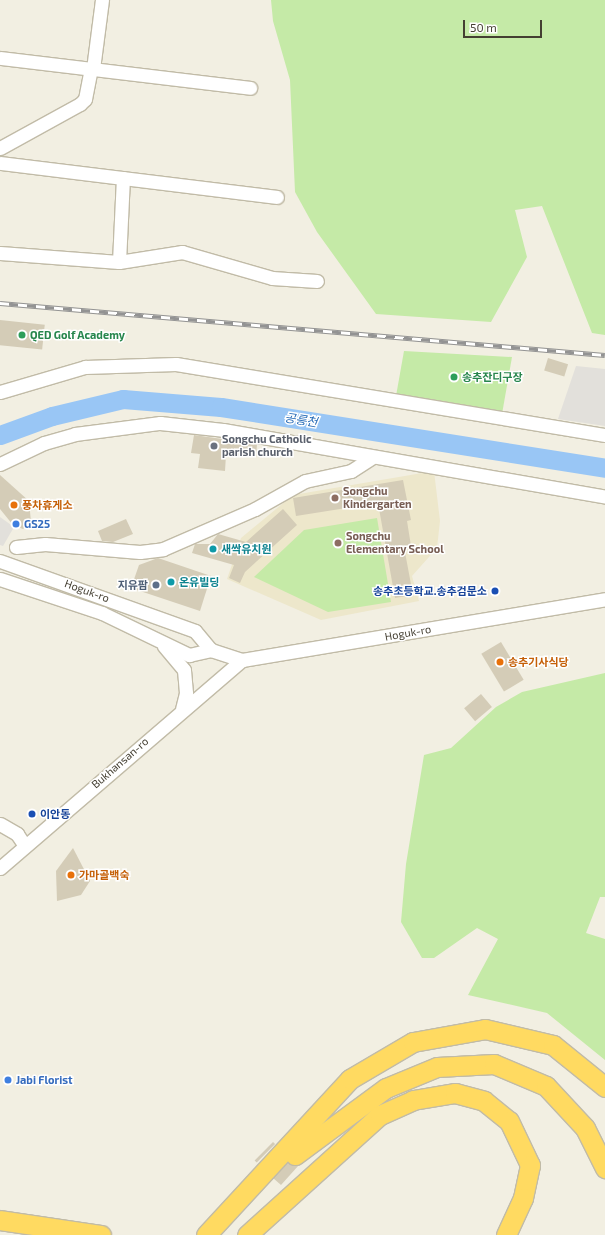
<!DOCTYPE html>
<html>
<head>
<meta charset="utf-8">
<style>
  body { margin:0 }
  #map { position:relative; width:605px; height:1235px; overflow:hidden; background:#f2efe2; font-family:"Exo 2","Noto Sans KR",sans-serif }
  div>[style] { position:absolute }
  .education>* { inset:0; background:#ede7cb }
  .green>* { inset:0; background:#c5eaa7 }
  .parking>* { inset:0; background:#e2e0db }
  .river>* { height:19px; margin:-9.5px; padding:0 9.5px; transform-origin:9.5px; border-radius:9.5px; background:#99c6f5 }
  .building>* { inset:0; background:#d4ccb7; transform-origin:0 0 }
  .roads { filter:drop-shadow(1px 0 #c1bba7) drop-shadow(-1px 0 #c1bba7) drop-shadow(0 1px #c1bba7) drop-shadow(0 -1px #c1bba7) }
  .minor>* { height:13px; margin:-6.5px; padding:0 6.5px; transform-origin:6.5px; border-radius:6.5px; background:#fff }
  .highway>* { height:19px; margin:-9.5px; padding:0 9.5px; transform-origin:9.5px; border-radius:9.5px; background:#ffda61 }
  .rail>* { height:4.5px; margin-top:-2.25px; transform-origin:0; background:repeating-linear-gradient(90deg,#fff 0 9px,#939393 0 18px); box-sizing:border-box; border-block:1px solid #939393 }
  .dots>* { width:11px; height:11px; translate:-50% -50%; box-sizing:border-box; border:2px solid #fff; border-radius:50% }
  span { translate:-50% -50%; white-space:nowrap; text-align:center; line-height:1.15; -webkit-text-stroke:3px #fff; paint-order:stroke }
  .leisure-label { font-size:11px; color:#27864d; font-weight:700 }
  .left { translate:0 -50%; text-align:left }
  .worship-label { font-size:11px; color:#5b616d; font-weight:700 }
  .education-label { font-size:11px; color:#785e54; font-weight:700 }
  .food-label { font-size:11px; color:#c56008; font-weight:700 }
  .shop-label { font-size:11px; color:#366cbe; font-weight:700 }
  .culture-label { font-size:11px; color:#0d838f; font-weight:700 }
  .service-label { font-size:11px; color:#4e5e75; font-weight:700 }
  .right { translate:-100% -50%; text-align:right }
  .street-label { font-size:11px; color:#443f32 }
  .transit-label { font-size:11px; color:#164399; font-weight:700 }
  .water-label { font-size:12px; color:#256ab6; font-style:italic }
  .scale { position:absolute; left:463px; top:20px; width:79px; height:18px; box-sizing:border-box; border:2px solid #443f32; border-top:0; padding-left:5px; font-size:12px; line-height:14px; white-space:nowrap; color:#443f32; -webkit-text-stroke:3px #fff; paint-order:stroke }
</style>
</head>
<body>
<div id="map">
  <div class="education">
    <i style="clip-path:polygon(434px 471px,440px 521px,437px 548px,412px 576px,419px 601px,321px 620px,227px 579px,241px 538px,293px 495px)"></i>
  </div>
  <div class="green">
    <i style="clip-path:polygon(271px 0,605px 0,605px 335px,592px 333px,542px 206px,515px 210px,527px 257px,491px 322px,376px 314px,317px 232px,295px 192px,290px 80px,273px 21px)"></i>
    <i style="clip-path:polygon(404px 351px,512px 357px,502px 414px,396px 396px)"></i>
    <i style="clip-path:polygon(377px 518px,391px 602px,328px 612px,254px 577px,304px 530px)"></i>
    <i style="clip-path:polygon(605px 673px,605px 897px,600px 897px,586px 933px,605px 939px,605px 1060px,547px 1013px,468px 995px,498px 939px,477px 928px,434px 958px,422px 958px,401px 922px,406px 864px,424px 755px,451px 748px,496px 707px,522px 692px)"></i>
  </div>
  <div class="parking">
    <i style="clip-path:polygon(576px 366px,605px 369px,605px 426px,558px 419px)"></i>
    <i style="clip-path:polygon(0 517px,14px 527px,3px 546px,0 545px)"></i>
  </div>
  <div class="river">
    <i style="left:0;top:435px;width:55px;rotate:-20.1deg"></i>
    <i style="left:52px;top:416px;width:73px;rotate:-13.5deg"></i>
    <i style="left:123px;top:399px;width:98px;rotate:4.7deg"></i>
    <i style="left:221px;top:407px;width:389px;rotate:9deg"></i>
  </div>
  <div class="building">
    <i style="left:0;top:320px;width:45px;height:25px;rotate:6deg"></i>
    <i style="left:548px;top:358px;width:21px;height:13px;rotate:17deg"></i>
    <i style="clip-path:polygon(194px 435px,257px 444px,256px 457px,226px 455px,225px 471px,198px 468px,200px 454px,191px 453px)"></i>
    <i style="clip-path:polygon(0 475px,29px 501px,31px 522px,23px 529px,13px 525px,0 509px)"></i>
    <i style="clip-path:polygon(403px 480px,411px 520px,407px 521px,411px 546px,404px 547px,413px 595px,395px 598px,378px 503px,296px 516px,293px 498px)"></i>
    <i style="clip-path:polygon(283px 509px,297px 525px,245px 572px,240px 583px,229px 578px,234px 565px,192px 553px,195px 544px,210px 544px,218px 534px,246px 542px)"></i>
    <i style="clip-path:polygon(126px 519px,133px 534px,113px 542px,102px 541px,98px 531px)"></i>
    <i style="clip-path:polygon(158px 558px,211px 576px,200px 611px,131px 588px,139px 565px)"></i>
    <i style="left:501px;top:642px;width:44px;height:23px;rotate:59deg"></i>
    <i style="left:481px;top:694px;width:17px;height:22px;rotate:50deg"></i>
    <i style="clip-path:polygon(73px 848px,90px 881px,81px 895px,57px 901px,56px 871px)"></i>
    <i style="left:273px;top:1142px;width:3px;height:26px;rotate:45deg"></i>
    <i style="clip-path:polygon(288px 1163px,299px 1165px,281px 1185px,273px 1178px)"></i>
  </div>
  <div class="roads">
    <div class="minor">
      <i style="left:0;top:58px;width:252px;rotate:6.8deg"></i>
      <i style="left:93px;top:69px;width:70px;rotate:-82.6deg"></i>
      <i style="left:0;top:148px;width:91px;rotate:-28.8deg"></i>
      <i style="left:80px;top:104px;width:7px;rotate:-45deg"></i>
      <i style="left:85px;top:99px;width:31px;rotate:-79deg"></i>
      <i style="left:0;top:163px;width:279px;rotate:7deg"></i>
      <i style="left:0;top:253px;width:119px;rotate:4.3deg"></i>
      <i style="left:119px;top:262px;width:84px;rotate:-87.3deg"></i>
      <i style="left:119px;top:262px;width:64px;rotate:-9deg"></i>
      <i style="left:182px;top:252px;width:94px;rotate:16.1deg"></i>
      <i style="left:272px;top:278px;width:45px;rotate:3.8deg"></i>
      <i style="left:0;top:392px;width:89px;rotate:-16.4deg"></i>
      <i style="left:85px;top:367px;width:91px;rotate:-1.9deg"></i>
      <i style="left:176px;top:364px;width:435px;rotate:9.4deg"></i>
      <i style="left:0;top:464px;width:49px;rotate:-25.5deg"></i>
      <i style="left:44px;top:443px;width:32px;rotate:-16deg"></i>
      <i style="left:75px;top:434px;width:86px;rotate:-7.4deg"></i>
      <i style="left:160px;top:423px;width:63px;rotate:6.3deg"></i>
      <i style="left:223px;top:430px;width:388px;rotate:9.9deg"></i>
      <i style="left:16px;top:547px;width:29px;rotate:-6deg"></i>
      <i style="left:45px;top:544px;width:95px;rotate:4.8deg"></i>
      <i style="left:140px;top:552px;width:23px;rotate:-7deg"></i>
      <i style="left:163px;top:549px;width:100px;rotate:-23.5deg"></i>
      <i style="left:255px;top:509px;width:57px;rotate:-29.2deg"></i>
      <i style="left:305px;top:481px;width:47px;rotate:-12.3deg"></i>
      <i style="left:351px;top:471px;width:24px;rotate:-33deg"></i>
      <i style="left:0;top:561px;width:207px;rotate:19.7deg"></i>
      <i style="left:195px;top:631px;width:25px;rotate:50deg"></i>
      <i style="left:0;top:579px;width:108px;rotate:18.4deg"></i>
      <i style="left:102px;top:613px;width:97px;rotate:25.8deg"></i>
      <i style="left:189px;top:655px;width:23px;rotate:-13deg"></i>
      <i style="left:211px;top:650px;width:33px;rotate:18deg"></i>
      <i style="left:242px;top:660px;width:368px;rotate:-9.5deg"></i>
      <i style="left:164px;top:646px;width:31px;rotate:50deg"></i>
      <i style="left:184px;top:670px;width:23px;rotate:85deg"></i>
      <i style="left:186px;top:693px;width:16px;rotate:104deg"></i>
      <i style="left:0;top:824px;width:20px;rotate:30deg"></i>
      <i style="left:17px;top:834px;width:14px;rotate:56deg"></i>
      <i style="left:0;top:868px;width:319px;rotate:-40.7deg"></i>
    </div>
    <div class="highway">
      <i style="left:295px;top:1155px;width:113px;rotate:-36.4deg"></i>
      <i style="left:386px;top:1088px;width:55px;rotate:-22.4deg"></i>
      <i style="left:437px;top:1067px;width:57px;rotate:-3deg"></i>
      <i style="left:494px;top:1064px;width:56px;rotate:22.9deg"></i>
      <i style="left:546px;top:1086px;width:57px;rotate:47.1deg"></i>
      <i style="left:585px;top:1128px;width:45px;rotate:63.4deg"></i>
      <i style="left:0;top:1220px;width:102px;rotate:8.4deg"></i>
      <i style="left:206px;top:1235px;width:212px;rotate:-47.3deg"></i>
      <i style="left:350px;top:1079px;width:73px;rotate:-30.4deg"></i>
      <i style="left:413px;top:1042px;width:73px;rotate:-10.2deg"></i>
      <i style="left:485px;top:1029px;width:70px;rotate:13.2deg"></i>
      <i style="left:553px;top:1045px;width:67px;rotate:38.9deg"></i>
      <i style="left:247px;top:1235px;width:179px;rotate:-42.1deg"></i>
      <i style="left:380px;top:1115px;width:36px;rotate:-24deg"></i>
      <i style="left:413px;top:1100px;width:43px;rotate:-9.5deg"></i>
      <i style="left:455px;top:1093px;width:30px;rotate:15deg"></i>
      <i style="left:484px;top:1101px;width:32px;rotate:39deg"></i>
      <i style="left:509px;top:1121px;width:49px;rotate:64.5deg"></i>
      <i style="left:530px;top:1165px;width:34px;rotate:102deg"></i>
      <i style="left:523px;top:1198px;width:41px;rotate:114.7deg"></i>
    </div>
  </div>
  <div class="rail">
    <i style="left:0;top:303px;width:607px;rotate:4.91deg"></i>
  </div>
  <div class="dots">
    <i style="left:22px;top:335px;background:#2e9e5b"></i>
    <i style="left:454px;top:377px;background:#2e9e5b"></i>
    <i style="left:214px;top:446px;background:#6b7280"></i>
    <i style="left:335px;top:498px;background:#8d6e63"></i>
    <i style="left:14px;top:505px;background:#e8710a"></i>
    <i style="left:16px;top:524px;background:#3f7fe0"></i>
    <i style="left:338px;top:543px;background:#8d6e63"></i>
    <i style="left:213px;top:549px;background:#0f9aa8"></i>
    <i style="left:171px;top:582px;background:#0f9aa8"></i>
    <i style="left:156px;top:585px;background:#5c6f8a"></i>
    <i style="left:495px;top:591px;background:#1a4fb4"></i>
    <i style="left:500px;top:662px;background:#e8710a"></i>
    <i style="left:32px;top:814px;background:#1a4fb4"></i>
    <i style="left:71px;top:875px;background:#e8710a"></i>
    <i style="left:8px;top:1080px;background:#3f7fe0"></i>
  </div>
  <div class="leisure-label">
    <span class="left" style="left:30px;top:335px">QED Golf Academy</span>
    <span class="left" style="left:462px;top:377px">송추잔디구장</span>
  </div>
  <div class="worship-label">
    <span class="left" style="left:222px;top:446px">Songchu Catholic<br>parish church</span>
  </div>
  <div class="education-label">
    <span class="left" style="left:343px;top:498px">Songchu<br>Kindergarten</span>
    <span class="left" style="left:346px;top:543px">Songchu<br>Elementary School</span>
  </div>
  <div class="food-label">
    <span class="left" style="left:22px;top:505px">풍차휴게소</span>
    <span class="left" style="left:508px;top:662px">송추기사식당</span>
    <span class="left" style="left:79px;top:875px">가마골백숙</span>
  </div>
  <div class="shop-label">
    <span class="left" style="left:24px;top:524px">GS25</span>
    <span class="left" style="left:16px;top:1080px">Jabi Florist</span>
  </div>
  <div class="culture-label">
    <span class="left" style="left:221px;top:549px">새싹유치원</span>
    <span class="left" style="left:179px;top:582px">온유빌딩</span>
  </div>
  <div class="service-label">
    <span class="right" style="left:148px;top:585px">지유팜</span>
  </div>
  <div class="street-label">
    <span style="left:87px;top:591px;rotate:20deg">Hoguk-ro</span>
    <span style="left:408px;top:633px;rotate:-10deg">Hoguk-ro</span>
    <span style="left:120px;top:763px;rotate:-41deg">Bukhansan-ro</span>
  </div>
  <div class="transit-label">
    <span class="right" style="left:487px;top:591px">송추초등학교.송추검문소</span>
    <span class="left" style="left:40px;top:814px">이안동</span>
  </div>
  <div class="water-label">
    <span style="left:301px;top:420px;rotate:9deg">공릉천</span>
  </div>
  <div class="scale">50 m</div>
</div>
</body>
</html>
